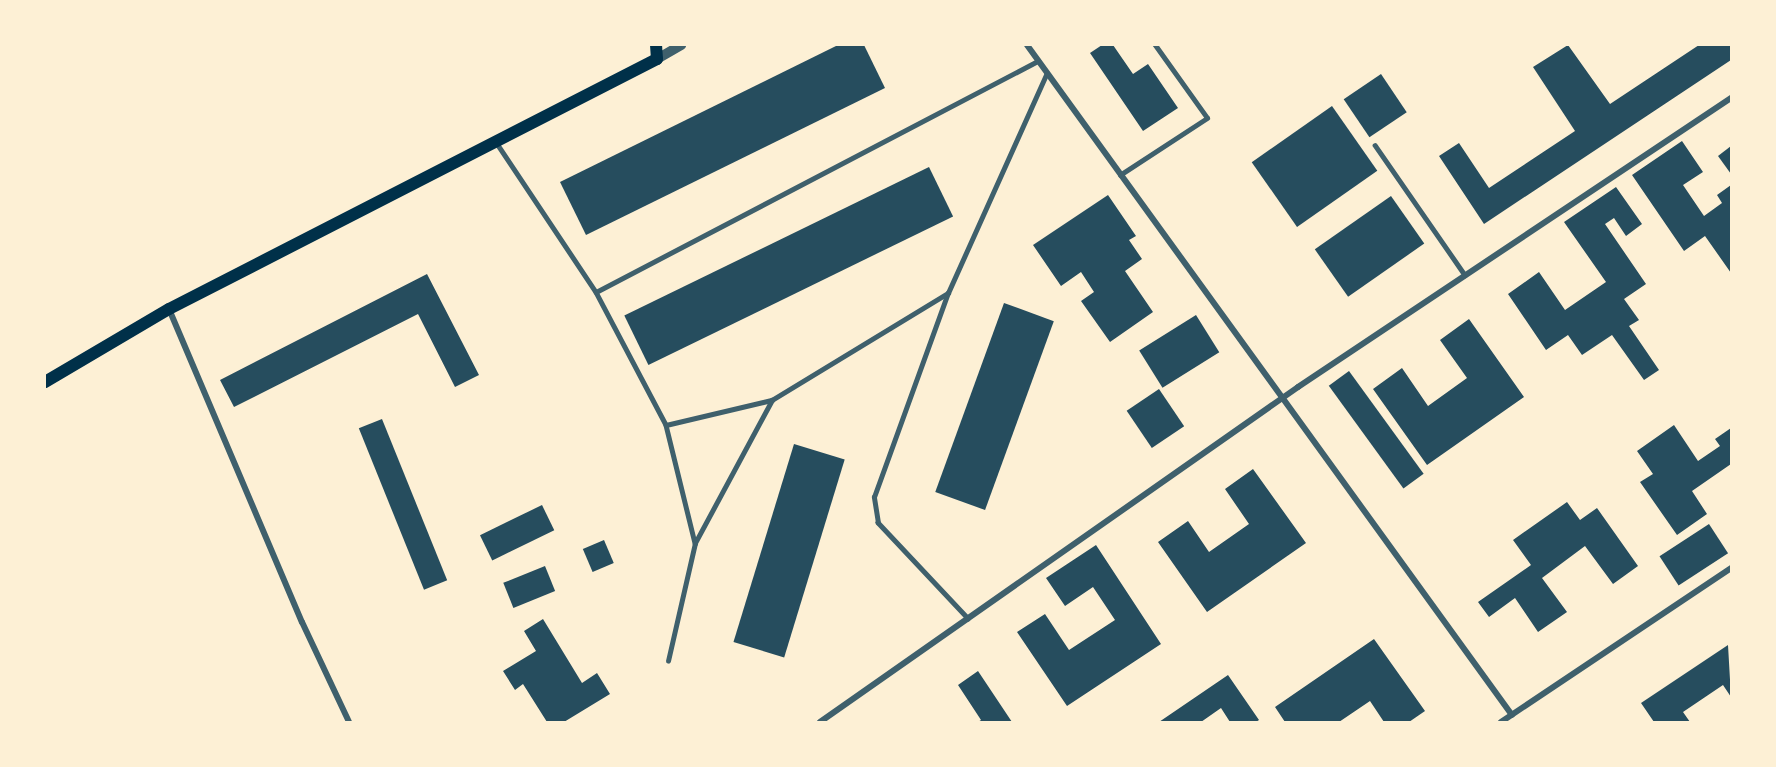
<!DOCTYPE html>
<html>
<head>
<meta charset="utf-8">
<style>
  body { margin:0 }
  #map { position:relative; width:1776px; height:767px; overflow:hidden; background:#fdf0d5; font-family:"Archivo Narrow",sans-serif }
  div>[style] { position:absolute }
  .building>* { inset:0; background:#264d5e; transform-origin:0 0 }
  .service>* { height:4.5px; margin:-2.25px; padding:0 2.25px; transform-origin:2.25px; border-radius:2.25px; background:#3f606c }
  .minor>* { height:6px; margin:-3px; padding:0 3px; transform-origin:3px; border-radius:3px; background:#3f606c }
  .tertiary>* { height:10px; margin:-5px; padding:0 5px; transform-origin:5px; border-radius:5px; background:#3f606c }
  .secondary>* { height:12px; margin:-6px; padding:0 6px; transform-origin:6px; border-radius:6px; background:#003049 }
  span { translate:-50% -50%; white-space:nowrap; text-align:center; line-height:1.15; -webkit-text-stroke:4.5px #fdf0d5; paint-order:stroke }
  .frame { position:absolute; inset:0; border:46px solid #fdf0d5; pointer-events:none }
</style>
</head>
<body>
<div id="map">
  <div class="building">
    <i style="clip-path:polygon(838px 45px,864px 45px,885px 88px,586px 235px,560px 182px)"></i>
    <i style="clip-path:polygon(1102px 45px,1113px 45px,1133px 74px,1148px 64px,1178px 108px,1143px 131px,1090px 53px)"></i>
    <i style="clip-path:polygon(1568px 45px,1610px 104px,1699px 45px,1731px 45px,1731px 60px,1484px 224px,1439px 156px,1459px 143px,1489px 188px,1575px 131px,1533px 67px)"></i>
    <i style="left:1381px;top:74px;width:46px;height:45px;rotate:56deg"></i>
    <i style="left:1332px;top:106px;width:79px;height:98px;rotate:55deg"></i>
    <i style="clip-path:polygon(1682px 141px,1703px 172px,1683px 185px,1704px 216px,1722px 203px,1717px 195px,1731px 185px,1731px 273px,1705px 236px,1684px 251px,1632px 175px)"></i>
    <i style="clip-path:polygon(1731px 146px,1731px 174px,1718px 156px)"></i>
    <i style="left:929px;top:167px;width:55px;height:339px;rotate:64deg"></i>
    <i style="clip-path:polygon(1616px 187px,1642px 224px,1626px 236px,1614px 218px,1605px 224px,1646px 284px,1624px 299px,1639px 320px,1629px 326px,1659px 370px,1644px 380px,1612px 335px,1582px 355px,1568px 335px,1546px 350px,1508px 294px,1539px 272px,1565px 310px,1606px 282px,1564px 222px)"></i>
    <i style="clip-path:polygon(1108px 195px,1136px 236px,1129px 240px,1142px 259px,1125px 271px,1153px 312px,1110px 342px,1081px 301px,1094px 292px,1081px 272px,1061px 286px,1033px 245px)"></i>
    <i style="left:1391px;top:196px;width:58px;height:93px;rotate:55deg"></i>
    <i style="clip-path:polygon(427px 274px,479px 375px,455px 387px,418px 314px,234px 407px,220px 380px)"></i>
    <i style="left:1004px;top:303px;width:53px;height:201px;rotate:20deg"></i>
    <i style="left:1196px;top:315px;width:44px;height:67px;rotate:58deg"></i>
    <i style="clip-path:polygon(1469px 319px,1524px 397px,1427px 465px,1373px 389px,1402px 368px,1428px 406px,1467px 378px,1440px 340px)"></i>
    <i style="left:1349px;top:371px;width:127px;height:25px;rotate:54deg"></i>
    <i style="left:1159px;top:389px;width:45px;height:39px;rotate:56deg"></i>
    <i style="left:382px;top:419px;width:174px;height:25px;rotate:68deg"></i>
    <i style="clip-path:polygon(1674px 425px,1698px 461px,1720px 446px,1715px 439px,1731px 428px,1731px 464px,1692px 491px,1707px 514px,1677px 535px,1640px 482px,1653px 474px,1637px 451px)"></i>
    <i style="left:794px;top:444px;width:53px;height:207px;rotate:17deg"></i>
    <i style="clip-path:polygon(1253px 469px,1306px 543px,1207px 612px,1158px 542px,1188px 521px,1209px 552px,1249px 524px,1225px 489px)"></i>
    <i style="clip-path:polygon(1567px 502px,1580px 520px,1597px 508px,1638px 566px,1613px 584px,1585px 546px,1542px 578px,1567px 612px,1538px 632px,1515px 598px,1489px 617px,1478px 602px,1531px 565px,1513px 540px)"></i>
    <i style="left:542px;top:505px;width:28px;height:69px;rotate:64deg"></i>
    <i style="left:1709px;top:524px;width:35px;height:59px;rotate:57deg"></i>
    <i style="left:604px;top:540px;width:25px;height:23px;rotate:67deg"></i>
    <i style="clip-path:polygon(1096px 545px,1161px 644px,1067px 706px,1017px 632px,1045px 614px,1069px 650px,1115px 620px,1093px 587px,1065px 606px,1046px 578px)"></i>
    <i style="left:545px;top:566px;width:27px;height:45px;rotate:68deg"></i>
    <i style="clip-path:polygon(543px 619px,582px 683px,597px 673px,610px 694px,564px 722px,547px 722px,523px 684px,515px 690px,503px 671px,536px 651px,524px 631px)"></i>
    <i style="clip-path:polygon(1374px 639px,1425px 711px,1409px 722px,1384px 722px,1370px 701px,1339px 722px,1285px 722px,1275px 707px)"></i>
    <i style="clip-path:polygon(1728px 645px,1731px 697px,1723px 685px,1683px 712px,1690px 722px,1654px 722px,1641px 703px)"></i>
    <i style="clip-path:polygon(978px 671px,1012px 722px,978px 722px,981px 720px,958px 685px)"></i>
    <i style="clip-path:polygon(1228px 675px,1259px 720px,1256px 722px,1230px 722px,1221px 708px,1201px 722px,1159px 722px)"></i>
  </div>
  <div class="service">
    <i style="left:496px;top:142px;width:180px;rotate:56.3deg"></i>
    <i style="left:596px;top:292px;width:150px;rotate:62.2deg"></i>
    <i style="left:666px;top:425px;width:122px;rotate:76.2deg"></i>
    <i style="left:1375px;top:145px;width:158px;rotate:55.3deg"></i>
    <i style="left:1120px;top:175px;width:104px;rotate:-33.2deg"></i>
    <i style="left:1207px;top:118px;width:90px;rotate:-125.5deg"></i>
    <i style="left:596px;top:292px;width:499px;rotate:-27.6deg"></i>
    <i style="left:666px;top:425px;width:109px;rotate:-13.3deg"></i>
    <i style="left:968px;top:619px;width:132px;rotate:-133.2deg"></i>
    <i style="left:878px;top:523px;width:26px;rotate:-99deg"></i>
    <i style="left:874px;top:497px;width:217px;rotate:-70.1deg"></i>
    <i style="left:948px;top:293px;width:241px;rotate:-65.8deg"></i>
    <i style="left:668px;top:661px;width:121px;rotate:-77.1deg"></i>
    <i style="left:695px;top:543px;width:162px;rotate:-61.7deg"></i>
    <i style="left:772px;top:400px;width:206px;rotate:-31.3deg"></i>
  </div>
  <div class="minor">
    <i style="left:1027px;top:45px;width:827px;rotate:54.1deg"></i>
    <i style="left:169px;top:309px;width:340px;rotate:67deg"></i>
    <i style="left:302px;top:622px;width:110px;rotate:64.8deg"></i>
    <i style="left:820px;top:722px;width:584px;rotate:-35.02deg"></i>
    <i style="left:1298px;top:387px;width:521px;rotate:-33.72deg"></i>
    <i style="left:1501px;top:722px;width:277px;rotate:-33.8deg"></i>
  </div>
  <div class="tertiary">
    <i style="left:657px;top:59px;width:28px;rotate:-30deg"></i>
  </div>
  <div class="secondary">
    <i style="left:45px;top:382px;width:144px;rotate:-30.5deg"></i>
    <i style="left:169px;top:309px;width:548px;rotate:-27.13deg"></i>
    <i style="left:657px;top:59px;width:14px;rotate:-94deg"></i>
  </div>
  <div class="frame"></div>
</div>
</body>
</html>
